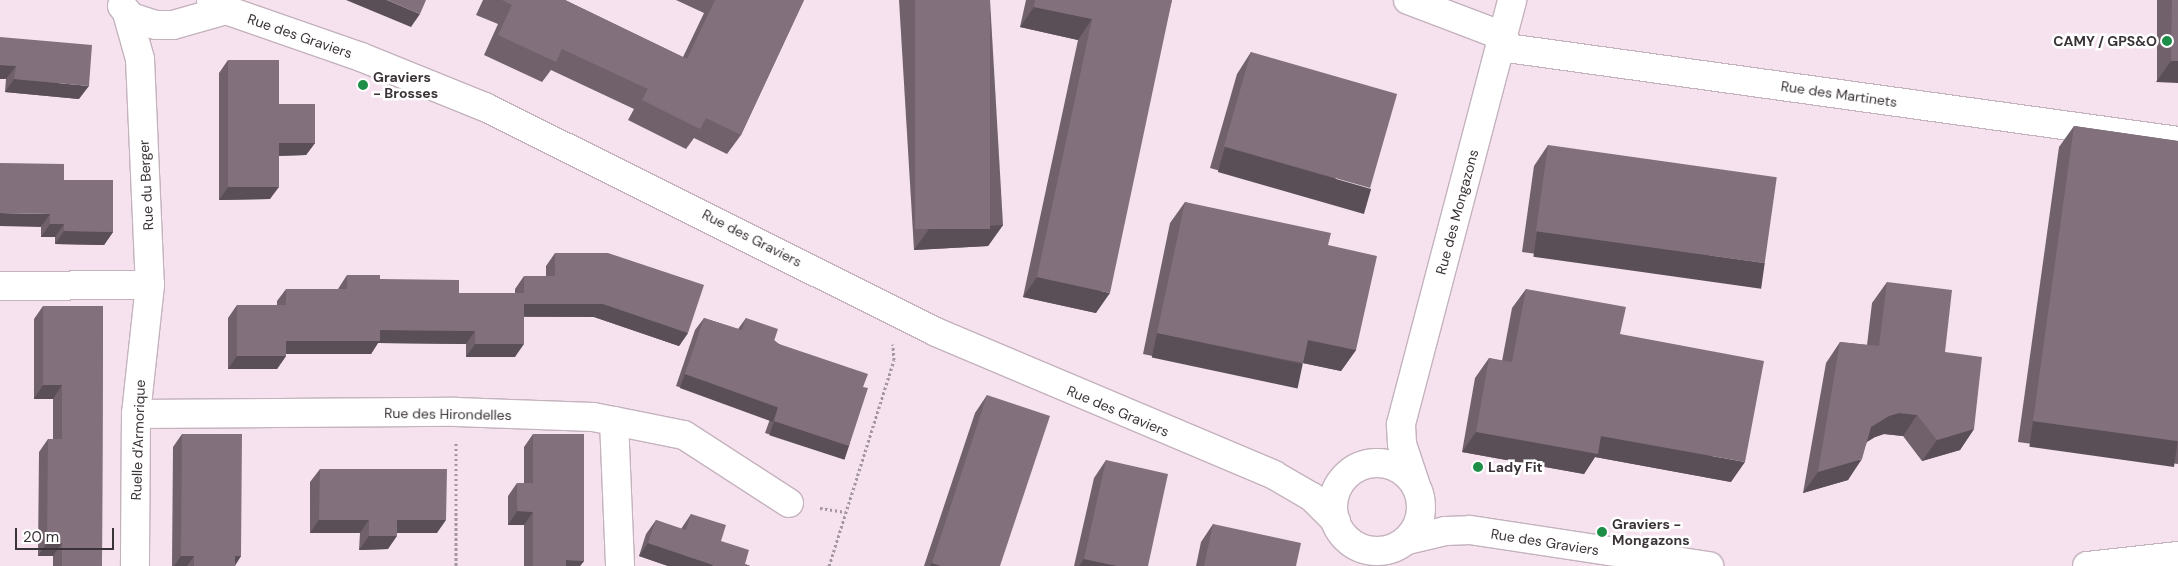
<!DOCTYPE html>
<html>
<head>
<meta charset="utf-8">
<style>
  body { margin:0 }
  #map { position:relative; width:2178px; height:566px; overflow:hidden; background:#f5e2ee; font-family:"DM Sans",sans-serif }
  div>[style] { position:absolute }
  .path>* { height:3px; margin-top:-1.5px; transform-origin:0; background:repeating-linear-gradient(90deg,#a4969f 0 2.5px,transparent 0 5px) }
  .roads { filter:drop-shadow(1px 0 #c4b2bd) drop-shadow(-1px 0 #c4b2bd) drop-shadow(0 1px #c4b2bd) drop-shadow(0 -1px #c4b2bd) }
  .minor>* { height:28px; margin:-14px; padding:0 14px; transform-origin:14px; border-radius:14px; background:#fff }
  .minor>.ring { margin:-14px; padding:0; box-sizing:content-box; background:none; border:28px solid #fff; border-radius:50% }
  .wall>* { inset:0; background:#70616b; transform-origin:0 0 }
  .shaded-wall>* { inset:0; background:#5b4f57; transform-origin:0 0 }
  .building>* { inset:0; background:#82717c; transform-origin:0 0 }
  .dots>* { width:14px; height:14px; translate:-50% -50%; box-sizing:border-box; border:2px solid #fff; border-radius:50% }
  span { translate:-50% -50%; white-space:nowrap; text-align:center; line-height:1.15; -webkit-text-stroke:5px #fff; paint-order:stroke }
  .street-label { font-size:14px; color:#3a3338 }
  .poi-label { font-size:14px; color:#3a3338; font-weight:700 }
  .right { translate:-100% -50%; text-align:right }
  .left { translate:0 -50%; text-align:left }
  .scale { position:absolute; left:15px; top:528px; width:99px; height:22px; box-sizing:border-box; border:2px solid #3a3338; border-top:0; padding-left:6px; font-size:15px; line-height:18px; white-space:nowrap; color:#3a3338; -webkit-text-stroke:4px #fff; paint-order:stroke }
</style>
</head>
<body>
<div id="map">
  <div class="path">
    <i style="left:456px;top:443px;width:123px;rotate:90deg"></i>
    <i style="left:820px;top:508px;width:26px;rotate:9deg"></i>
    <i style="left:829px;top:566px;width:216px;rotate:-72.5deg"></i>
    <i style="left:894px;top:360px;width:16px;rotate:-94deg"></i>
  </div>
  <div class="roads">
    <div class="minor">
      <i style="left:211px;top:0;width:18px;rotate:34deg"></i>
      <i style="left:226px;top:10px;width:143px;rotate:19.2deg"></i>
      <i style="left:361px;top:57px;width:134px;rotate:22deg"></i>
      <i style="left:485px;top:107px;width:504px;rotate:26.51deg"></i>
      <i style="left:936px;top:332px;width:367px;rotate:22.9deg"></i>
      <i style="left:1274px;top:475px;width:44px;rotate:30.1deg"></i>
      <i style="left:1312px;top:497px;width:34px;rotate:45deg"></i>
      <i style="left:1408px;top:0;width:102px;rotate:20.8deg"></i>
      <i style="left:122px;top:6px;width:14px;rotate:51deg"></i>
      <i style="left:131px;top:17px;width:26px;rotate:18deg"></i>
      <i style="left:156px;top:25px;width:17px"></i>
      <i style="left:173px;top:25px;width:55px;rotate:-15.8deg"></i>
      <i style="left:127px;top:13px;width:48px;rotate:74.2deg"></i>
      <i style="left:140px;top:59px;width:226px;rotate:87.5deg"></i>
      <i style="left:150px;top:285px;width:130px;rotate:96.2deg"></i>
      <i style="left:136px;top:414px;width:152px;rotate:90.4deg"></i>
      <i style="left:1500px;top:47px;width:684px;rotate:7.89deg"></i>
      <i style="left:0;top:286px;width:150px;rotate:-0.4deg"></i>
      <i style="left:136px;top:414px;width:320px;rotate:-0.4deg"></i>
      <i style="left:456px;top:412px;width:137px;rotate:2.1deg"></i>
      <i style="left:593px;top:417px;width:21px;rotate:11deg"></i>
      <i style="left:614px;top:421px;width:145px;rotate:87.6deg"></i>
      <i style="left:614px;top:421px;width:71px;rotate:11.3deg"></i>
      <i style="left:684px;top:435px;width:125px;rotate:32.9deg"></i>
      <i class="ring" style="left:1333px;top:463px;width:60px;height:60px"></i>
      <i style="left:1415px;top:483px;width:41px;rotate:-108.4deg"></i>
      <i style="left:1402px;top:444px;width:20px;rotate:-93deg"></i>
      <i style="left:1401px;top:424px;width:438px;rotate:-75.3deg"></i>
      <i style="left:1407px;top:540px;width:39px;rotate:-13deg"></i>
      <i style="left:1445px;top:531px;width:25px;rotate:-2deg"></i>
      <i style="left:1470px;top:530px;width:242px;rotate:8.6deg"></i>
      <i style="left:2087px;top:566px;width:92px;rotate:-6.3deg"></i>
    </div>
  </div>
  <div class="wall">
    <i style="clip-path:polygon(483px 0,565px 0,683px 57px,704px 13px,676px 0,804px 0,741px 135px,727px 154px,694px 138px,686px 149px,628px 120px,634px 109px,551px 70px,542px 82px,484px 55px,498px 24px,476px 15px)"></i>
    <i style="clip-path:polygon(899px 0,990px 0,1003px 225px,988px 246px,914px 250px)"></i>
    <i style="clip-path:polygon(1026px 0,1172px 0,1096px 313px,1023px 297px,1078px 40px,1020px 27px)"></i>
    <i style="left:2157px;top:0;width:21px;height:82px"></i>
    <i style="clip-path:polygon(0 37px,79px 99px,5px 92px,6px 79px,0 79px)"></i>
    <i style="clip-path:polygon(1251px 52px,1356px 209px,1210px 168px,1237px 74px)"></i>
    <i style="clip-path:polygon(228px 60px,279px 104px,315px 143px,306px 155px,279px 156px,270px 199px,219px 200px,219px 73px)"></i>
    <i style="clip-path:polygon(2074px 126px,2178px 141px,2178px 464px,2018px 442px,2059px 147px)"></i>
    <i style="clip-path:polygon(1548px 145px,1750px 283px,1522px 252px,1534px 166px)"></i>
    <i style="clip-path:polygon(64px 180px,113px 232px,104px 245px,55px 244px,55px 237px,41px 237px,41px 227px)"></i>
    <i style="clip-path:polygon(1185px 202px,1328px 245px,1356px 350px,1341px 371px,1303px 363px,1288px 384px,1143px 354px,1170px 223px)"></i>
    <i style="clip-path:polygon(555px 253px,688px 333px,679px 346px,594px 317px,524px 317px,515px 357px,466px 357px,466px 344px,378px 343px,371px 354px,286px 354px,286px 356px,277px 369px,228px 369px,228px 318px,237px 305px,277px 305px,277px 301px,286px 289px,338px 289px,347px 275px,380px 279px,459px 293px,515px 293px,515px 289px,524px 276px,546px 276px,546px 266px)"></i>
    <i style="clip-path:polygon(1887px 282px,1945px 352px,1974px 429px,1960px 450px,1922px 461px,1903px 436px,1884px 434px,1875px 437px,1867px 442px,1848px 480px,1803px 493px,1826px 363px,1840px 342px,1867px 345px,1872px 303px)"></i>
    <i style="clip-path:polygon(1526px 289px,1620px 334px,1731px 482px,1595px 457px,1584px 474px,1462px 452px,1475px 378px,1489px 358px,1502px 361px,1512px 308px)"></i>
    <i style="clip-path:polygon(43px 306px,103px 306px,102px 566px,53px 566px,53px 556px,38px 556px,39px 452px,48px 439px,53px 439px,53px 399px,34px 399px,34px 319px)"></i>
    <i style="clip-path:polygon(704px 318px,738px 329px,746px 318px,779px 344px,863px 387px,849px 446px,841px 458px,765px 433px,770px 419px,676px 386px,695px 330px)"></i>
    <i style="clip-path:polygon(987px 395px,1000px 566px,924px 566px,975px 413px)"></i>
    <i style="clip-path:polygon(182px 434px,241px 556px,235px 566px,172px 566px,173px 447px)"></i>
    <i style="clip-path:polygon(533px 434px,584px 561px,580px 566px,524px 566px,524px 525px,508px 525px,508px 496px,517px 483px,524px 483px,524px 447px)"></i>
    <i style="clip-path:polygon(1106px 460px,1148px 566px,1074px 566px,1094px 478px)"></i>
    <i style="clip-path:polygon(320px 469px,437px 533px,397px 533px,388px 549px,359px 550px,360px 533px,310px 533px,310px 482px)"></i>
    <i style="clip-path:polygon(691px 514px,745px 564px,750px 566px,668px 566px,639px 556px,646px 534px,656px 520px,681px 529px)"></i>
    <i style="clip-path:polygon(1213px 524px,1296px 566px,1196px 566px,1201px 542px)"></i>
  </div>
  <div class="shaded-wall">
    <i style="clip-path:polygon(346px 0,387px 0,420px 14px,411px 27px)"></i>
    <i style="clip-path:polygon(1034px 7px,1092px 19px,1078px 40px,1020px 27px)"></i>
    <i style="clip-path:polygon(2171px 61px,2178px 61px,2178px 83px,2156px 82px)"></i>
    <i style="clip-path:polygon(0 65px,16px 66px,6px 79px,0 79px)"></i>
    <i style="clip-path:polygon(14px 79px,89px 86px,79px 99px,5px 92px)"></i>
    <i style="clip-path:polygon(279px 143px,315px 143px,306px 155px,270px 156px)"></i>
    <i style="left:1225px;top:147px;width:152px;height:26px;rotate:16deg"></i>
    <i style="clip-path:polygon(228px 187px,279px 187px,270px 199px,219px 200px)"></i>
    <i style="clip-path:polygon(0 213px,50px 214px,41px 227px,0 226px)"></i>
    <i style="clip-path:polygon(50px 224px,64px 224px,55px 237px,41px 237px)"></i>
    <i style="clip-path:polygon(1003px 225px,988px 246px,914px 250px,929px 229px)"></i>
    <i style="clip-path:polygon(64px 231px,113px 232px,104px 245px,55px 244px)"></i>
    <i style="left:1537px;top:231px;width:230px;height:26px;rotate:8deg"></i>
    <i style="clip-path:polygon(1037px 277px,1110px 293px,1096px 313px,1023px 297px)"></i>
    <i style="clip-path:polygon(524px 304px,603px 304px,688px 333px,679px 346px,594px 317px,515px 316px)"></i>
    <i style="clip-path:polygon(380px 330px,475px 331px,466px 344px,378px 343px,371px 354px,277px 354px,286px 341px)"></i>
    <i style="left:1157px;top:333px;width:149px;height:25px;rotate:12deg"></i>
    <i style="clip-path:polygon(1308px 340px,1356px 350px,1341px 371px,1293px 361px)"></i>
    <i style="clip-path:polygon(475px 344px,524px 344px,515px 357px,466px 357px)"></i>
    <i style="clip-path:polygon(237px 356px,286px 356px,277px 369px,228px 369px)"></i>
    <i style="left:685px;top:374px;width:99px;height:15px;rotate:20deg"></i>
    <i style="clip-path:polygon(43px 385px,62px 385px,53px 399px,34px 399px)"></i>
    <i style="clip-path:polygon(1899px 413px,1917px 415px,1903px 436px,1884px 434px,1875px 437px,1856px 448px,1871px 427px,1889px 416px)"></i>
    <i style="left:774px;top:421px;width:79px;height:15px;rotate:18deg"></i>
    <i style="left:2033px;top:421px;width:146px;height:26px;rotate:8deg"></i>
    <i style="clip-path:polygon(1974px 429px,1960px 450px,1922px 461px,1937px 440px)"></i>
    <i style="clip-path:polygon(1476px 432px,1601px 436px,1745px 462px,1731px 482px,1595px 457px,1584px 474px,1462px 452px)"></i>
    <i style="clip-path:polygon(1862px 459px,1848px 480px,1803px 493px,1818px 472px)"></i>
    <i style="clip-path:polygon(517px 511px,533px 512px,524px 525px,508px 525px)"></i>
    <i style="clip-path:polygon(319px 520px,369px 520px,360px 533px,310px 533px)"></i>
    <i style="clip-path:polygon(397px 520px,446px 520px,437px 533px,388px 533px)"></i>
    <i style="clip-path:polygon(369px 536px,397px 536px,388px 549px,359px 550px)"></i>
    <i style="clip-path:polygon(47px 543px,62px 543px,53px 556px,38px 556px)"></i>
    <i style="clip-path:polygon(648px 543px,713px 565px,712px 566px,668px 566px,639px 556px)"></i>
    <i style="clip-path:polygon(181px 556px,194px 556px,187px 566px,174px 566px)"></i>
    <i style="clip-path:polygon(235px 556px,241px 556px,234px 566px)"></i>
    <i style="clip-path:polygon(1084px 559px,1117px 566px,1079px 566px)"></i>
    <i style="clip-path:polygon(566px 560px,584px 561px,580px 566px,562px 566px)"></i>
    <i style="clip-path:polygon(932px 563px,941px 566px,930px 566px)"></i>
  </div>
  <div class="building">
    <i style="clip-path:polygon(387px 0,426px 0,420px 14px)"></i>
    <i style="clip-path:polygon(502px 0,565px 0,687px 59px,715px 0,804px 0,741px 135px,706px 118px,700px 129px,642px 100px,648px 89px,562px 49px,556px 62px,498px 35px,512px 5px)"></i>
    <i style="left:915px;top:0;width:75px;height:229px"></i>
    <i style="clip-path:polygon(1035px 0,1172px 0,1110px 293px,1037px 277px,1092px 19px,1034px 7px)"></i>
    <i style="clip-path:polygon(2172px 0,2178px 0,2178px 61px,2171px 61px)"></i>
    <i style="clip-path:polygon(0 37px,92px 45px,89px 86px,14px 79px,16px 66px,0 65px)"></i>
    <i style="left:1251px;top:52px;width:152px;height:98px;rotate:16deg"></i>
    <i style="clip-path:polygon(228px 60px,279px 60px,279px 104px,315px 104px,315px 143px,279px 143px,279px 187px,228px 187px)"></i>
    <i style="clip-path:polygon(2074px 126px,2178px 141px,2178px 441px,2033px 421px)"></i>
    <i style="left:1548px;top:145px;width:231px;height:87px;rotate:8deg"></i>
    <i style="clip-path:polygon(0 163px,64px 164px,64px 180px,113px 180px,113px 232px,64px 231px,64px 224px,50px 224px,50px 214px,0 213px)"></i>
    <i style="clip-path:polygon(1185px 202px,1331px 233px,1328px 245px,1377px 256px,1356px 350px,1308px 340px,1303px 363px,1157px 333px)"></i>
    <i style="clip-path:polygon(555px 253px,608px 253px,704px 285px,688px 333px,603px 304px,524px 304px,524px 344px,475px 344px,475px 331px,380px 330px,380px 341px,286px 341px,286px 356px,237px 356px,237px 305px,286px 305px,286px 289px,347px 289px,347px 275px,380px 275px,380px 279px,459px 280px,459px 293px,524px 293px,524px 276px,555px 276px)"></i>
    <i style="clip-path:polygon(1887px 282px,1952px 290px,1945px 352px,1982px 357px,1974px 429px,1937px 440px,1917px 415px,1899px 413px,1889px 416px,1871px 427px,1862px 459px,1818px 472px,1840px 342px,1879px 346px)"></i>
    <i style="clip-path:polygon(1526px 289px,1626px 307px,1620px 334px,1764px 361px,1745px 462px,1601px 436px,1598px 454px,1476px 432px,1489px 358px,1512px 362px)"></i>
    <i style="clip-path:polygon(43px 306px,103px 306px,102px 566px,62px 566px,62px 543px,47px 543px,48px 439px,62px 439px,62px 385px,43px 385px)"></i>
    <i style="clip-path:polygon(704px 318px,742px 330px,746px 318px,778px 329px,774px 341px,779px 344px,868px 374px,863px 387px,868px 388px,849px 446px,774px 421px,778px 407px,685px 374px)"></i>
    <i style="clip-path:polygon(987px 395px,1050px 416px,1000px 566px,941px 566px,932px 563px)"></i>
    <i style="clip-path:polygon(182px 434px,242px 434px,241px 556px,235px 556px,235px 566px,194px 566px,194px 556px,181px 556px)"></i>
    <i style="clip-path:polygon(533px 434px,584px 434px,584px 561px,566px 560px,566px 566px,533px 566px,533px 512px,517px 511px,517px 483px,533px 483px)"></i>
    <i style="clip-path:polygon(1106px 460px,1168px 474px,1148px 566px,1117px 566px,1084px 559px)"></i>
    <i style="clip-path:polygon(320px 469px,447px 469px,446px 520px,397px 520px,397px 536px,369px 536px,369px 520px,319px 520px)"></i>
    <i style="clip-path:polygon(691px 514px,726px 525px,721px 541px,749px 550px,745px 564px,750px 566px,712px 566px,713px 565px,648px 543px,656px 520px,686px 530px)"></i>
    <i style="clip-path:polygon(1213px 524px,1301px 543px,1296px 566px,1204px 566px)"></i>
  </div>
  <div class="dots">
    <i style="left:2167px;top:41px;background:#1c8e48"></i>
    <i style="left:363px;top:85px;background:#1c8e48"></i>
    <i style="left:1478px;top:467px;background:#1c8e48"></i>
    <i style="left:1602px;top:532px;background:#1c8e48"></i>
  </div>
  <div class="street-label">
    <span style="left:300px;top:36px;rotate:19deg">Rue des Graviers</span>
    <span style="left:1839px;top:94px;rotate:8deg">Rue des Martinets</span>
    <span style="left:146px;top:185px;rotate:-93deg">Rue du Berger</span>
    <span style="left:1457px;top:212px;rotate:-75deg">Rue des Mongazons</span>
    <span style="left:752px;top:238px;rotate:27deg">Rue des Graviers</span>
    <span style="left:1118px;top:411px;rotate:23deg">Rue des Graviers</span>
    <span style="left:448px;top:414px;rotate:1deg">Rue des Hirondelles</span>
    <span style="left:138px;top:440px;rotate:-88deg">Ruelle d'Armorique</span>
    <span style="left:1545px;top:542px;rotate:9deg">Rue des Graviers</span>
  </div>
  <div class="poi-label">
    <span class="right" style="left:2157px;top:41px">CAMY / GPS&amp;O</span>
    <span class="left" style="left:373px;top:85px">Graviers<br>- Brosses</span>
    <span class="left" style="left:1488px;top:467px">Lady Fit</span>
    <span class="left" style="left:1612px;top:532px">Graviers -<br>Mongazons</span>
  </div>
  <div class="scale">20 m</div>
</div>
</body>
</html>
